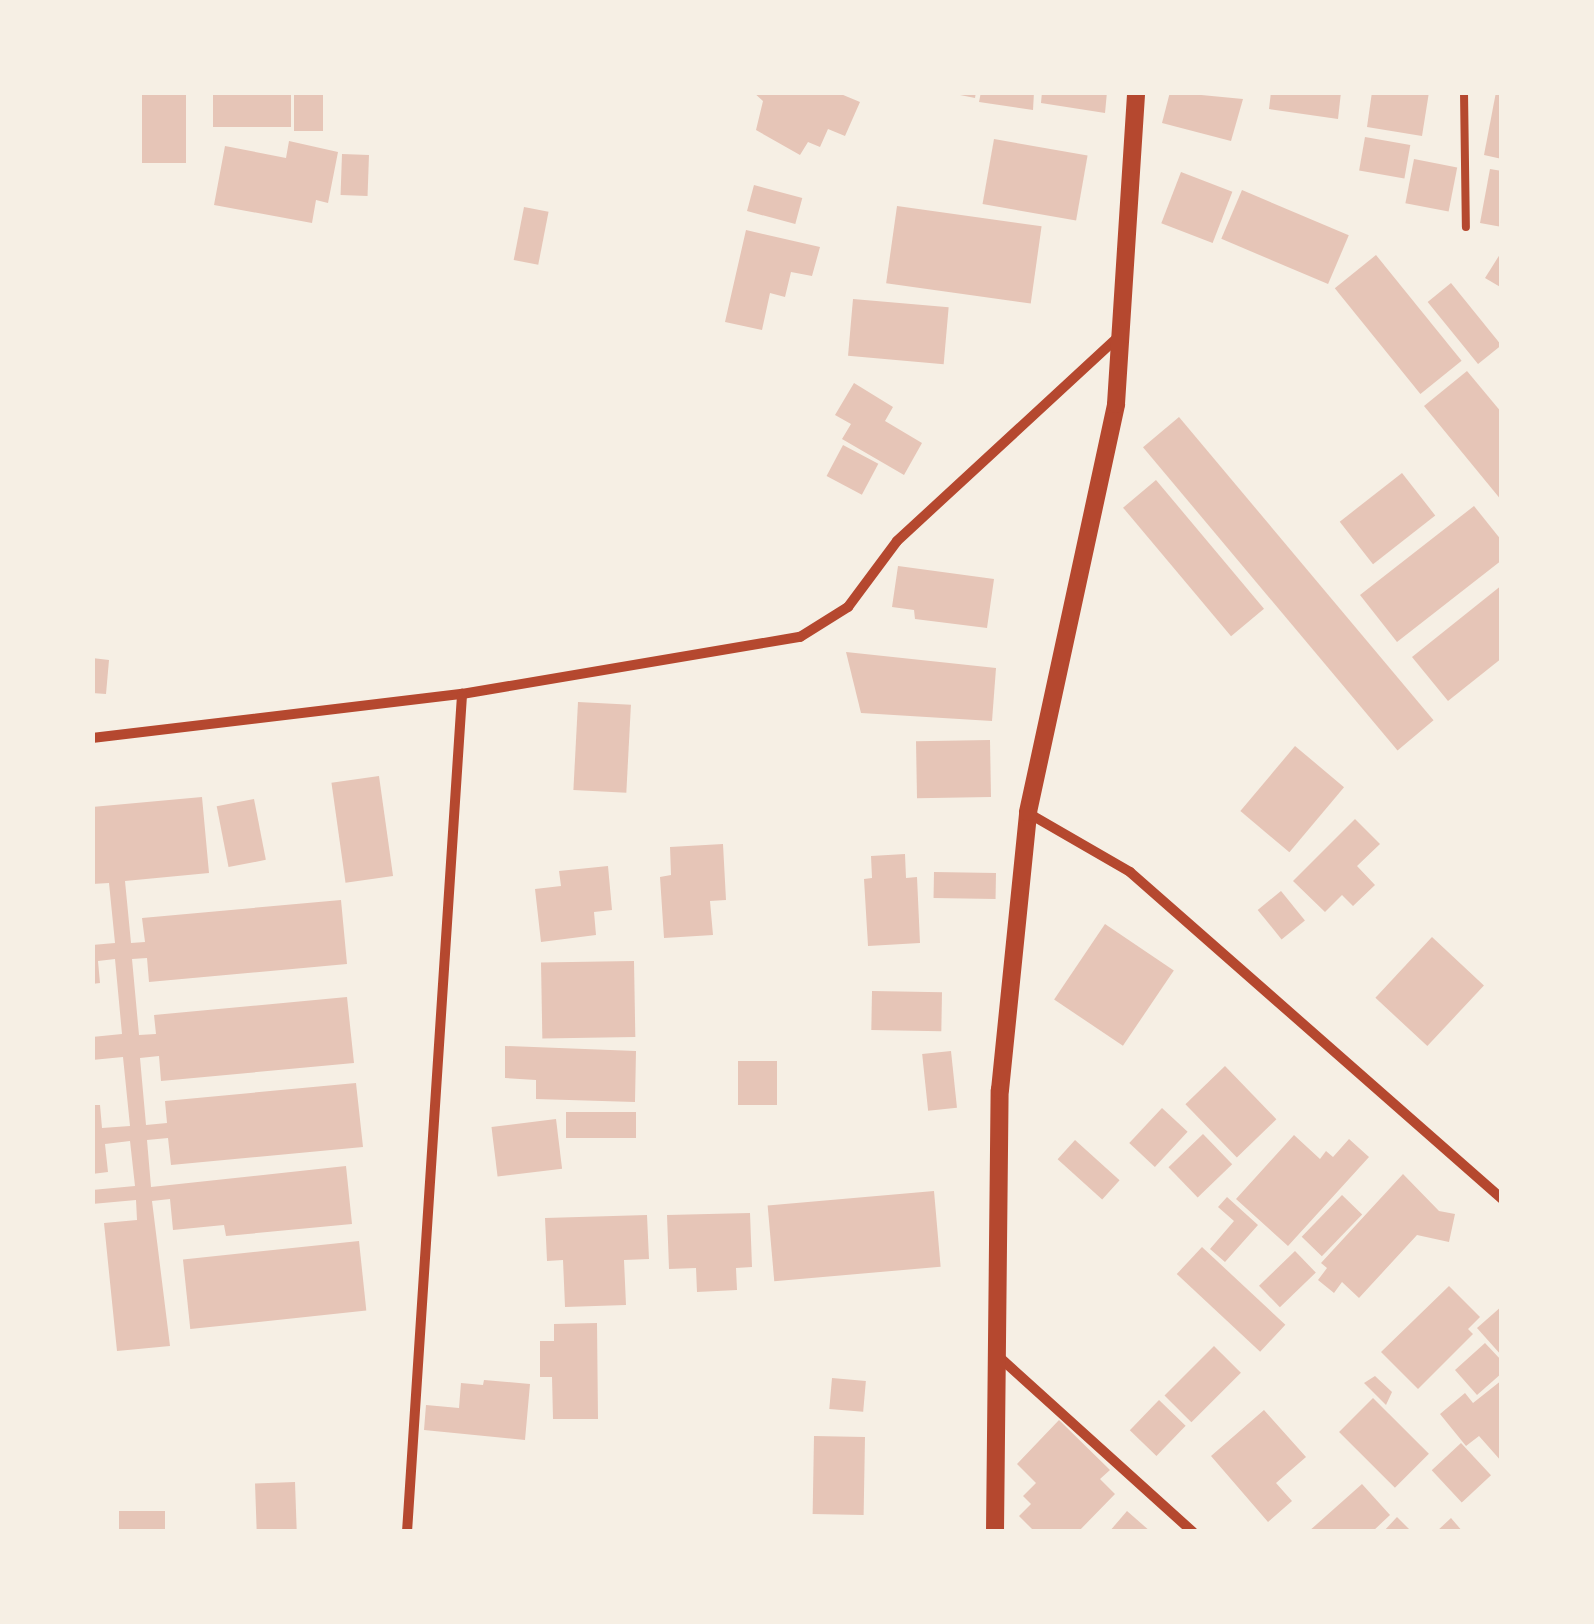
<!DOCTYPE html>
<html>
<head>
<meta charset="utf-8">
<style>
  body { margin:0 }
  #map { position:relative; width:1594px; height:1624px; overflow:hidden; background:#f6efe4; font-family:Karla,sans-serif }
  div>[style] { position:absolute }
  .building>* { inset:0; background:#e6c5b7; transform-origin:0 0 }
  .service>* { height:8px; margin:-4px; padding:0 4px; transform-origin:4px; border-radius:4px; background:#b5482f }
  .minor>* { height:10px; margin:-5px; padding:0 5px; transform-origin:5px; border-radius:5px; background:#b5482f }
  .tertiary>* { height:18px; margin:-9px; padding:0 9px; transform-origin:9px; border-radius:9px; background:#b5482f }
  span { translate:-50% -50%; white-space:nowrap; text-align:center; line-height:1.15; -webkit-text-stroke:8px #f6efe4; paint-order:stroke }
  .frame { position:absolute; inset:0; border:95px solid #f6efe4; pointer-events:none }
</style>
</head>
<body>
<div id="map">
  <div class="building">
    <i style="left:142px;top:92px;width:44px;height:71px"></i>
    <i style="left:213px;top:92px;width:78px;height:35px"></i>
    <i style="left:294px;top:92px;width:29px;height:39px"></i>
    <i style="clip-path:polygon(753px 92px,836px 92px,860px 102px,845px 136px,828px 129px,820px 147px,808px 142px,800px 155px,756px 130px,763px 101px)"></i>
    <i style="clip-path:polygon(945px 92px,976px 92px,975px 98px)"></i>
    <i style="clip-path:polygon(981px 92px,1034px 92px,1033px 110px,979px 102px)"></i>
    <i style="clip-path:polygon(1042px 92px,1107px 92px,1105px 113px,1041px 103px)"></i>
    <i style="clip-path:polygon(1170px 92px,1243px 99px,1231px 141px,1162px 123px)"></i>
    <i style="clip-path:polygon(1271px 92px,1341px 92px,1338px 119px,1269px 109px)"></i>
    <i style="clip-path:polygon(1372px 92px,1429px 92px,1422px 136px,1367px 127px)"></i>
    <i style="clip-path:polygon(1496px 92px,1502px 92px,1502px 159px,1484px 155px)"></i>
    <i style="left:1365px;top:137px;width:46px;height:34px;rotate:10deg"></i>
    <i style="left:994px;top:139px;width:95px;height:66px;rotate:10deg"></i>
    <i style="clip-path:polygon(289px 141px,338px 152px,328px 203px,316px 200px,312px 223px,214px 205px,225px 146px,286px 158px)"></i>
    <i style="left:342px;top:154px;width:27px;height:41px;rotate:2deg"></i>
    <i style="left:1414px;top:159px;width:44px;height:45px;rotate:11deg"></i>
    <i style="clip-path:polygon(1490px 169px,1502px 171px,1502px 227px,1480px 223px)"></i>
    <i style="left:1181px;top:172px;width:55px;height:55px;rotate:21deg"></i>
    <i style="left:754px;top:185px;width:50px;height:27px;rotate:15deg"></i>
    <i style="left:1242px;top:190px;width:116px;height:53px;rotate:23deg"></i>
    <i style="left:897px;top:206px;width:146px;height:78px;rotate:8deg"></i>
    <i style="left:524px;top:207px;width:25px;height:54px;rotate:11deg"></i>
    <i style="clip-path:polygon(746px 230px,820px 247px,812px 276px,791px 272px,785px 297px,770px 293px,762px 330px,725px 322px)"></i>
    <i style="clip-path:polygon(1502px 251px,1502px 288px,1485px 278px)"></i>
    <i style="left:1376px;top:255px;width:136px;height:53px;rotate:51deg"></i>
    <i style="left:1451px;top:283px;width:80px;height:30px;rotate:51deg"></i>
    <i style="left:853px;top:299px;width:96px;height:57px;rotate:5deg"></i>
    <i style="clip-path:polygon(1467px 371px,1502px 413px,1502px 501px,1424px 406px)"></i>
    <i style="clip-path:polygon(854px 383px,893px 407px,885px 421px,922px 443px,904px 475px,842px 439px,851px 424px,835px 415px)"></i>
    <i style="left:1179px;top:417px;width:396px;height:47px;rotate:50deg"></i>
    <i style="left:843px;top:445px;width:40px;height:35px;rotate:28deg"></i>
    <i style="left:1402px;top:473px;width:54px;height:79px;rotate:52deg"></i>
    <i style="left:1156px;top:480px;width:168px;height:43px;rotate:50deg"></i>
    <i style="clip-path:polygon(1474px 506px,1502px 541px,1502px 560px,1397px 642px,1360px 595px)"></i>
    <i style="clip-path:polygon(898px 566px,994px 579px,987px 628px,915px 619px,914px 610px,892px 607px)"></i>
    <i style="clip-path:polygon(1502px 585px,1502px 658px,1448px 701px,1412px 657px)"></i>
    <i style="clip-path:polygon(846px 652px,996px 668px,992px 721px,861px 713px)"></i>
    <i style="clip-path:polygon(92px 658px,109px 660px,106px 694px,92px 693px)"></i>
    <i style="left:578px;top:702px;width:53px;height:88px;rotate:3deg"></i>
    <i style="left:990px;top:740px;width:57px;height:74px;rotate:89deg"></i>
    <i style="left:1295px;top:746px;width:64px;height:85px;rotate:40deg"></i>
    <i style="left:379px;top:776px;width:101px;height:48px;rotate:82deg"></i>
    <i style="clip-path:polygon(202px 797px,209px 873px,125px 881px,131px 943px,145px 942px,142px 918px,341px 900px,347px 964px,149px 982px,147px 958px,132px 959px,139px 1035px,156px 1034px,154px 1015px,347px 997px,354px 1063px,161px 1081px,159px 1056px,140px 1058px,146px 1125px,167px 1123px,165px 1101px,356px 1083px,363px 1147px,171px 1165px,168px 1138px,147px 1140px,151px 1187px,346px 1166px,352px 1224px,226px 1236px,224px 1225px,173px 1230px,170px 1199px,152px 1201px,170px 1346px,117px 1351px,104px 1223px,137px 1220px,136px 1200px,92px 1204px,92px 1190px,135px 1186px,130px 1141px,105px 1144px,108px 1172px,92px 1174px,92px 1105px,100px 1105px,102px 1128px,130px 1126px,123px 1057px,92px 1060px,92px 1037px,122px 1034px,115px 959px,98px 961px,100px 983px,92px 984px,92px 945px,115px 943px,109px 883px,92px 884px,92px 807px)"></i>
    <i style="left:254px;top:799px;width:62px;height:38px;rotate:79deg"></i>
    <i style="clip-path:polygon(1355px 819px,1380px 844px,1357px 866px,1375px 885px,1353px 906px,1342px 895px,1325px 912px,1293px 881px)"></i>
    <i style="clip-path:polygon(723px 844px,726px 900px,710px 901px,713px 935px,664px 938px,660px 877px,671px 875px,670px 847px)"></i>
    <i style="clip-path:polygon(905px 854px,906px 878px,917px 877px,920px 943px,868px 946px,864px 879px,872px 878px,871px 856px)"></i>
    <i style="clip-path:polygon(608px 866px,612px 910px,594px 912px,596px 935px,541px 942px,535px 889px,561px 886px,559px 871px)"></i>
    <i style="left:934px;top:872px;width:62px;height:26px;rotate:1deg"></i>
    <i style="left:1281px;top:891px;width:38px;height:30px;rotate:51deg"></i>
    <i style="left:1105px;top:924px;width:83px;height:91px;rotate:34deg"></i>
    <i style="left:1432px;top:937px;width:71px;height:83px;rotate:43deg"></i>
    <i style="left:634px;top:961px;width:76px;height:93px;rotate:89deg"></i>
    <i style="left:872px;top:991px;width:70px;height:39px;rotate:1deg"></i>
    <i style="clip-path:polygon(505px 1046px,636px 1051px,635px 1102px,536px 1099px,536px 1080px,505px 1078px)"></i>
    <i style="left:951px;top:1051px;width:57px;height:29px;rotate:84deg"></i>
    <i style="left:738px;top:1061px;width:39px;height:44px"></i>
    <i style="left:1225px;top:1066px;width:74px;height:55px;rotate:46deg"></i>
    <i style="left:1162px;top:1108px;width:35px;height:48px;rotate:43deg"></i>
    <i style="left:636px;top:1112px;width:26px;height:70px;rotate:90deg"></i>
    <i style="left:556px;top:1119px;width:50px;height:65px;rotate:83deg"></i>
    <i style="left:1203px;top:1134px;width:42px;height:48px;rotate:46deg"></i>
    <i style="clip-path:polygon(1294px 1135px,1320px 1159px,1326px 1151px,1333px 1157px,1349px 1139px,1369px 1157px,1288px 1246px,1236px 1199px)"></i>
    <i style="left:1075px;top:1140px;width:60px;height:26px;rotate:42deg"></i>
    <i style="clip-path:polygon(1403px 1174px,1439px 1211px,1455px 1214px,1449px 1242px,1417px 1235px,1359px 1298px,1342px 1282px,1334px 1293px,1318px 1280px,1327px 1268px,1321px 1263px)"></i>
    <i style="left:934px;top:1191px;width:76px;height:167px;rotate:85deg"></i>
    <i style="left:1342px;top:1195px;width:28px;height:58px;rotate:44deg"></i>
    <i style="clip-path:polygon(1227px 1197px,1258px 1225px,1225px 1262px,1210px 1249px,1234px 1221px,1218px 1207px)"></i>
    <i style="clip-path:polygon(750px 1213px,752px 1267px,736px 1268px,737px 1290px,697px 1292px,696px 1268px,669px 1269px,667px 1215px)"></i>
    <i style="clip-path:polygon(647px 1215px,649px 1259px,624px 1260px,626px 1305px,565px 1307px,563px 1260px,547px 1261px,545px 1218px)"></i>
    <i style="left:359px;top:1241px;width:70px;height:177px;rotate:84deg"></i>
    <i style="left:1202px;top:1247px;width:114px;height:37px;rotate:43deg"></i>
    <i style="left:1295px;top:1251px;width:30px;height:50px;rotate:46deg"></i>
    <i style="clip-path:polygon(1449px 1286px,1480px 1317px,1468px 1329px,1473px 1334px,1418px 1389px,1381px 1352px)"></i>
    <i style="clip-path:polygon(1502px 1306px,1502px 1356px,1477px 1328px)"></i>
    <i style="clip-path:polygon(597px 1323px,598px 1419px,553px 1419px,552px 1377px,540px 1377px,540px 1341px,554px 1341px,554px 1324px)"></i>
    <i style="clip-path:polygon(1485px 1343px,1502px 1361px,1502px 1373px,1477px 1395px,1455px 1370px)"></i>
    <i style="left:1214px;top:1346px;width:38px;height:70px;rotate:45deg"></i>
    <i style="clip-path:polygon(1375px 1376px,1392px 1392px,1386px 1405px,1364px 1383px)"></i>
    <i style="left:832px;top:1378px;width:34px;height:31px;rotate:5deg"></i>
    <i style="clip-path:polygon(484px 1380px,530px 1384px,525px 1440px,424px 1430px,426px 1405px,459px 1408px,461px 1383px,483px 1385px)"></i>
    <i style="clip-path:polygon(1502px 1380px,1502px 1462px,1479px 1436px,1466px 1446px,1440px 1414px,1465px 1393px,1473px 1403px)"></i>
    <i style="left:1373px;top:1398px;width:79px;height:48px;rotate:45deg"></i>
    <i style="left:1159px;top:1400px;width:37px;height:42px;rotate:44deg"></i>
    <i style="clip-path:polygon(1264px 1410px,1306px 1457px,1276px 1483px,1292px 1501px,1268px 1522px,1211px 1456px)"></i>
    <i style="clip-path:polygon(1059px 1420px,1110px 1470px,1100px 1479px,1115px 1494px,1078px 1532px,1035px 1532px,1019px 1516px,1031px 1504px,1023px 1496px,1036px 1483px,1017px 1464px)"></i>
    <i style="left:814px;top:1436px;width:51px;height:78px;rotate:1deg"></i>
    <i style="left:1461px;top:1443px;width:44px;height:40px;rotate:47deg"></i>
    <i style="left:295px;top:1482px;width:50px;height:40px;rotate:88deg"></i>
    <i style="clip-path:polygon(1362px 1484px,1390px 1515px,1372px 1532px,1308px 1532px)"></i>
    <i style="left:119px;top:1511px;width:46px;height:21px"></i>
    <i style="clip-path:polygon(1127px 1511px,1151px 1532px,1109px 1532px)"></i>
    <i style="clip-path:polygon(1397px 1517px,1412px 1532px,1383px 1532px)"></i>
    <i style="clip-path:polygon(1451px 1518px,1463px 1532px,1436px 1532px)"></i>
  </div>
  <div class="service">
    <i style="left:1464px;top:92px;width:135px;rotate:89.2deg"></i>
  </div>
  <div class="minor">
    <i style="left:92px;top:738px;width:373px;rotate:-6.8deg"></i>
    <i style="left:462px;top:694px;width:343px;rotate:-9.6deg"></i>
    <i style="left:800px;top:637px;width:57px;rotate:-32deg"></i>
    <i style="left:848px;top:607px;width:82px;rotate:-53.4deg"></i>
    <i style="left:897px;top:541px;width:305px;rotate:-42.7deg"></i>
    <i style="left:1028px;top:813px;width:118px;rotate:30deg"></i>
    <i style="left:1130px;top:872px;width:495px;rotate:41.3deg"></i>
    <i style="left:997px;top:1355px;width:264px;rotate:42.1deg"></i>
    <i style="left:407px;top:1532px;width:840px;rotate:-86.24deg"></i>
  </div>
  <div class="tertiary">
    <i style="left:995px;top:1532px;width:442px;rotate:-89.4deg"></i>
    <i style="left:1000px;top:1090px;width:279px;rotate:-84.2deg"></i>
    <i style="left:1028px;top:812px;width:417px;rotate:-77.8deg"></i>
    <i style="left:1116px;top:404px;width:313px;rotate:-86.3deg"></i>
  </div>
  <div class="frame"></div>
</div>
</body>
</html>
